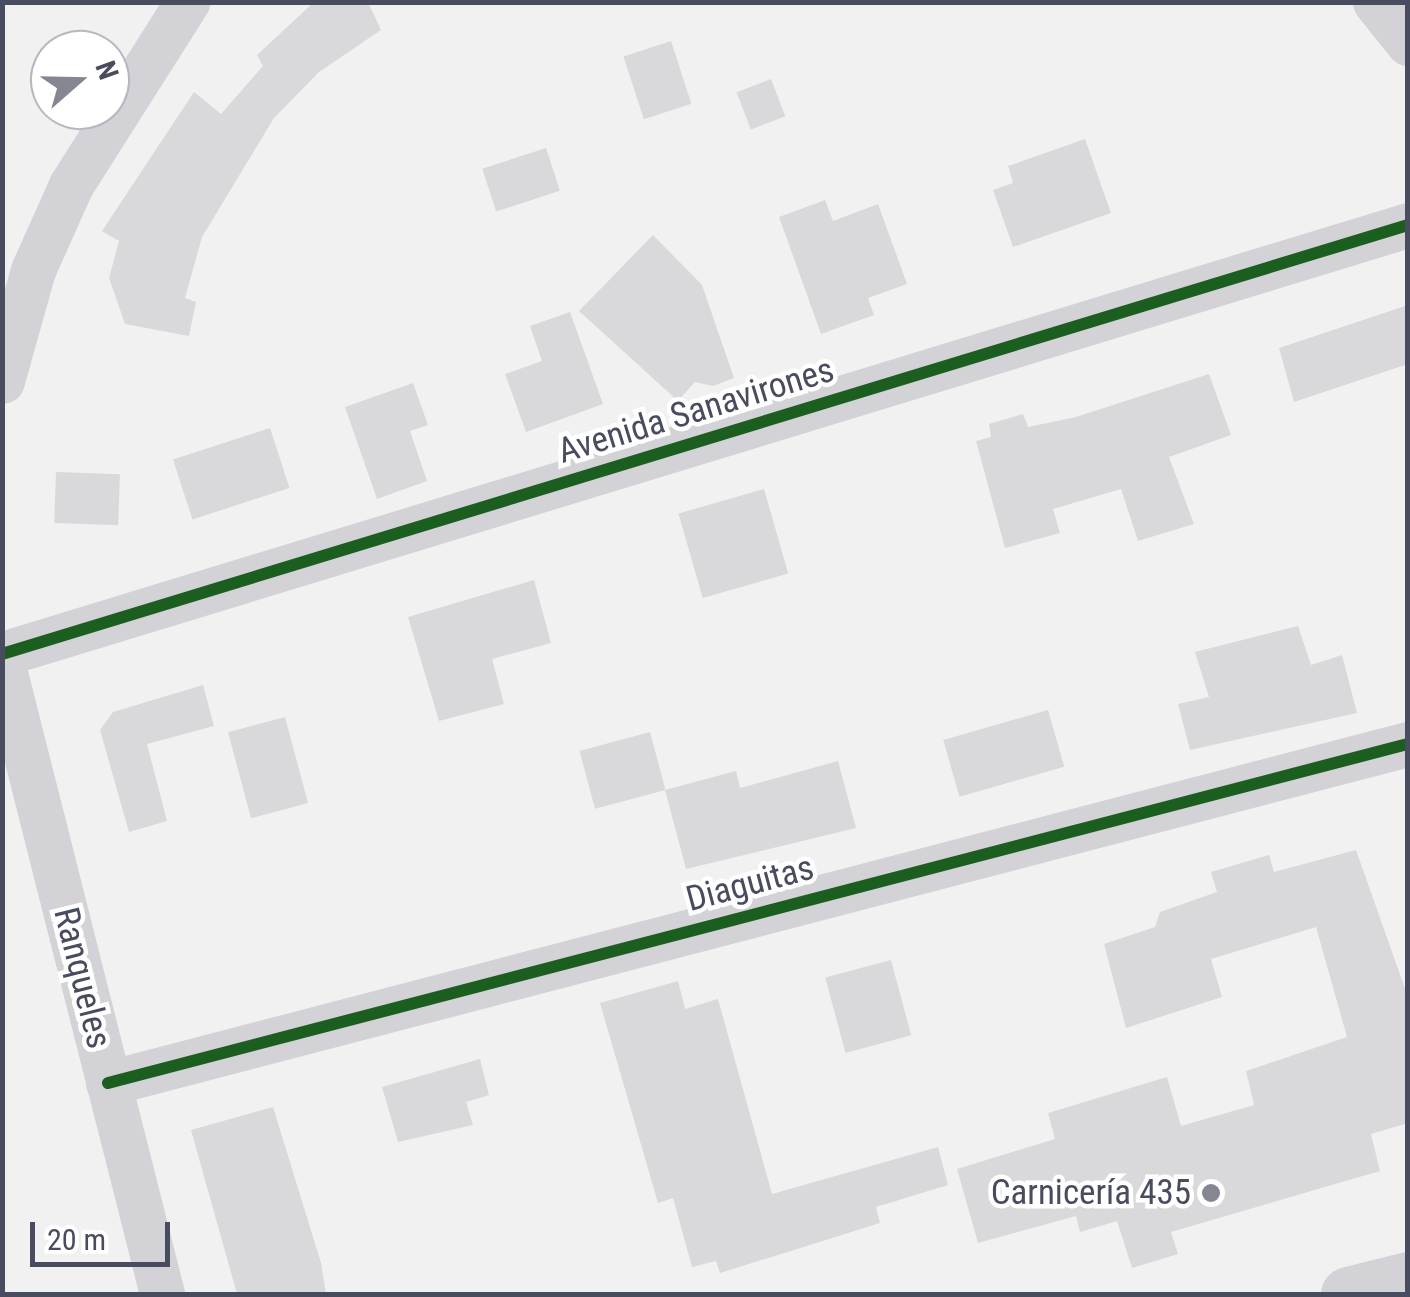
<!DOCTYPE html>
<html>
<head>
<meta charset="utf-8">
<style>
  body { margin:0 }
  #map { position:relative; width:1410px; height:1297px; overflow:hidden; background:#f2f1f1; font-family:"Roboto Condensed",sans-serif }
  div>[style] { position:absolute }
  .building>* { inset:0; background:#d9d9db; transform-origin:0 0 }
  .minor>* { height:45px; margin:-22.5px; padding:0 22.5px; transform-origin:22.5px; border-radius:22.5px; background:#d3d3d7 }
  .tertiary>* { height:55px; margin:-27.5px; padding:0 27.5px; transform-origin:27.5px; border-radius:27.5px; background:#d3d3d7 }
  .cycleway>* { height:12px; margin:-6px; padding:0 6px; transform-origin:6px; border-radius:6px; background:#1b5e20 }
  .dots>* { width:28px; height:28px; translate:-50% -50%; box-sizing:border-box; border:5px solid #fff; border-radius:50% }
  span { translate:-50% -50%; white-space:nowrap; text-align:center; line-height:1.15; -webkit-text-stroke:9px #fff; paint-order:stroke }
  .street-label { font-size:35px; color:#484c5e }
  .poi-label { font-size:35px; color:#484c5e }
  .right { translate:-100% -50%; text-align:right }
  .frame { position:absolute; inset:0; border:5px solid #484c5e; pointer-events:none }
  .north { position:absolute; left:30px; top:30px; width:100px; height:100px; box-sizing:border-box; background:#fff; border:2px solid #b6b7bf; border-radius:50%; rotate:70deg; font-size:28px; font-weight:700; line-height:40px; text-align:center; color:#484c5e }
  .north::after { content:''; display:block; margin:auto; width:35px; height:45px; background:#848691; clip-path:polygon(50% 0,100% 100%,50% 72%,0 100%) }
  .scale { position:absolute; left:30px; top:1222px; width:140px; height:45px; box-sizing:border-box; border:5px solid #484c5e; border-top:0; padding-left:12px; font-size:30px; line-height:35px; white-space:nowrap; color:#484c5e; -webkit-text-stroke:8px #fff; paint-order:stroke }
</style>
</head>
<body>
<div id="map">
  <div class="building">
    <i style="clip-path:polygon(314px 2px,368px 2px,381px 30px,319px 72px,274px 118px,202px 237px,185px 298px,196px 302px,189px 336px,125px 324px,109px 278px,119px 241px,102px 231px,194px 92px,221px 114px,263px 66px,257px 55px)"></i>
    <i style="left:671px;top:41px;width:66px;height:50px;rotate:72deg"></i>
    <i style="left:771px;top:79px;width:40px;height:37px;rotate:69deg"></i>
    <i style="clip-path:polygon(1085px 139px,1111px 213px,1013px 247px,993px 190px,1013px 183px,1008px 166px)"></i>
    <i style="left:546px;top:148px;width:45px;height:67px;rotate:72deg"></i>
    <i style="clip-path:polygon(825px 200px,833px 221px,878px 204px,907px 284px,868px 298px,874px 315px,821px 334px,779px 217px)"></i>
    <i style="clip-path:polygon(653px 235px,702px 285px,734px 378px,713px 386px,695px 382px,678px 401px,579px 311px)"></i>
    <i style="clip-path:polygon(1408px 305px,1408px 364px,1294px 402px,1279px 348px)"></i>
    <i style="clip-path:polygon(570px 312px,603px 404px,526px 432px,505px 374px,542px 361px,530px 326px)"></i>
    <i style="clip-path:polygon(1209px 374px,1231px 435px,1169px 457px,1194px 524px,1138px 541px,1121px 489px,1053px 509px,1060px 533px,1005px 548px,976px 441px,991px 437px,989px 424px,1023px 414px,1028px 427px,1076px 417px)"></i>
    <i style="clip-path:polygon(413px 383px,428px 425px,410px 431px,427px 481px,377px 499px,345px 407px)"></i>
    <i style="left:270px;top:428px;width:63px;height:102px;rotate:72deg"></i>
    <i style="left:56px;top:472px;width:64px;height:51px;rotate:2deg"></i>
    <i style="left:764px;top:489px;width:88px;height:89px;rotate:74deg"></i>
    <i style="clip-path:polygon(534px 580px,551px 643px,492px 659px,504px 704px,439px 721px,408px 617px)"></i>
    <i style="clip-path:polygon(1298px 626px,1311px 665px,1342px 655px,1357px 713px,1190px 750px,1178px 704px,1209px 697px,1195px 652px)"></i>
    <i style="clip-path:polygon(203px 685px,214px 726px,147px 744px,167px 821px,129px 832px,100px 730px,113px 712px)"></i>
    <i style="left:1048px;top:710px;width:59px;height:109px;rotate:74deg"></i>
    <i style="left:285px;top:717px;width:89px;height:59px;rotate:75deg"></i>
    <i style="left:650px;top:732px;width:60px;height:73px;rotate:75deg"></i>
    <i style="clip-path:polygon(838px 761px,856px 828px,686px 869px,665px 790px,736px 771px,740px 788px)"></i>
    <i style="clip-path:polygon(1356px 850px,1408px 997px,1408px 1123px,1371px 1134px,1380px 1171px,1171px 1232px,1178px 1254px,1132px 1268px,1117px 1221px,1080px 1232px,1076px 1216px,978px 1243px,957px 1169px,1055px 1139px,1048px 1113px,1167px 1077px,1181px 1126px,1254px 1105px,1246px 1071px,1347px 1037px,1316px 927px,1211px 959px,1222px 997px,1126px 1028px,1104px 944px,1155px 927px,1160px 912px,1217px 892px,1211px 872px,1269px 855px,1274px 872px)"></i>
    <i style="left:891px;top:960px;width:78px;height:68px;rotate:75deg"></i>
    <i style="clip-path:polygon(678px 981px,685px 1009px,718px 999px,772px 1194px,938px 1147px,948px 1185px,876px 1207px,880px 1223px,720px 1273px,716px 1261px,692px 1267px,673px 1198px,658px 1203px,600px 1003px)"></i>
    <i style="clip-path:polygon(480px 1059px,489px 1095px,466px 1102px,473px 1125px,398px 1142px,382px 1087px)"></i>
    <i style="clip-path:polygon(273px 1107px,321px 1263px,326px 1294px,237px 1294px,191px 1130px)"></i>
  </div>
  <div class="minor">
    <i style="left:1375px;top:2px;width:53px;rotate:51.2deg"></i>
    <i style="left:2px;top:381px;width:115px;rotate:-74.4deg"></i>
    <i style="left:33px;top:270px;width:93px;rotate:-65.9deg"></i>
    <i style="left:71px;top:185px;width:217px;rotate:-57.6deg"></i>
    <i style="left:2px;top:654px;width:1470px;rotate:-16.97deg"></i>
    <i style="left:2px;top:661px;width:653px;rotate:75.81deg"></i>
    <i style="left:108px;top:1083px;width:1343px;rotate:-14.62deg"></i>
  </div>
  <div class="tertiary">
    <i style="left:1348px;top:1294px;width:62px;rotate:-14deg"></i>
  </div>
  <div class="cycleway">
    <i style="left:2px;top:654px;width:1470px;rotate:-16.97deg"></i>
    <i style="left:108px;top:1083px;width:1343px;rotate:-14.62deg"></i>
  </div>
  <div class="dots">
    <i style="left:1211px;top:1193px;background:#848691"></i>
  </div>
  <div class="street-label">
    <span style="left:696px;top:411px;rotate:-17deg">Avenida Sanavirones</span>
    <span style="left:750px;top:884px;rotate:-15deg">Diaguitas</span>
    <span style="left:82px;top:978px;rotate:76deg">Ranqueles</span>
  </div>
  <div class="poi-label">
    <span class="right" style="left:1191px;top:1193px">Carnicería 435</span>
  </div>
  <div class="frame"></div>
  <div class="north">N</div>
  <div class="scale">20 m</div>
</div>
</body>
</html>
